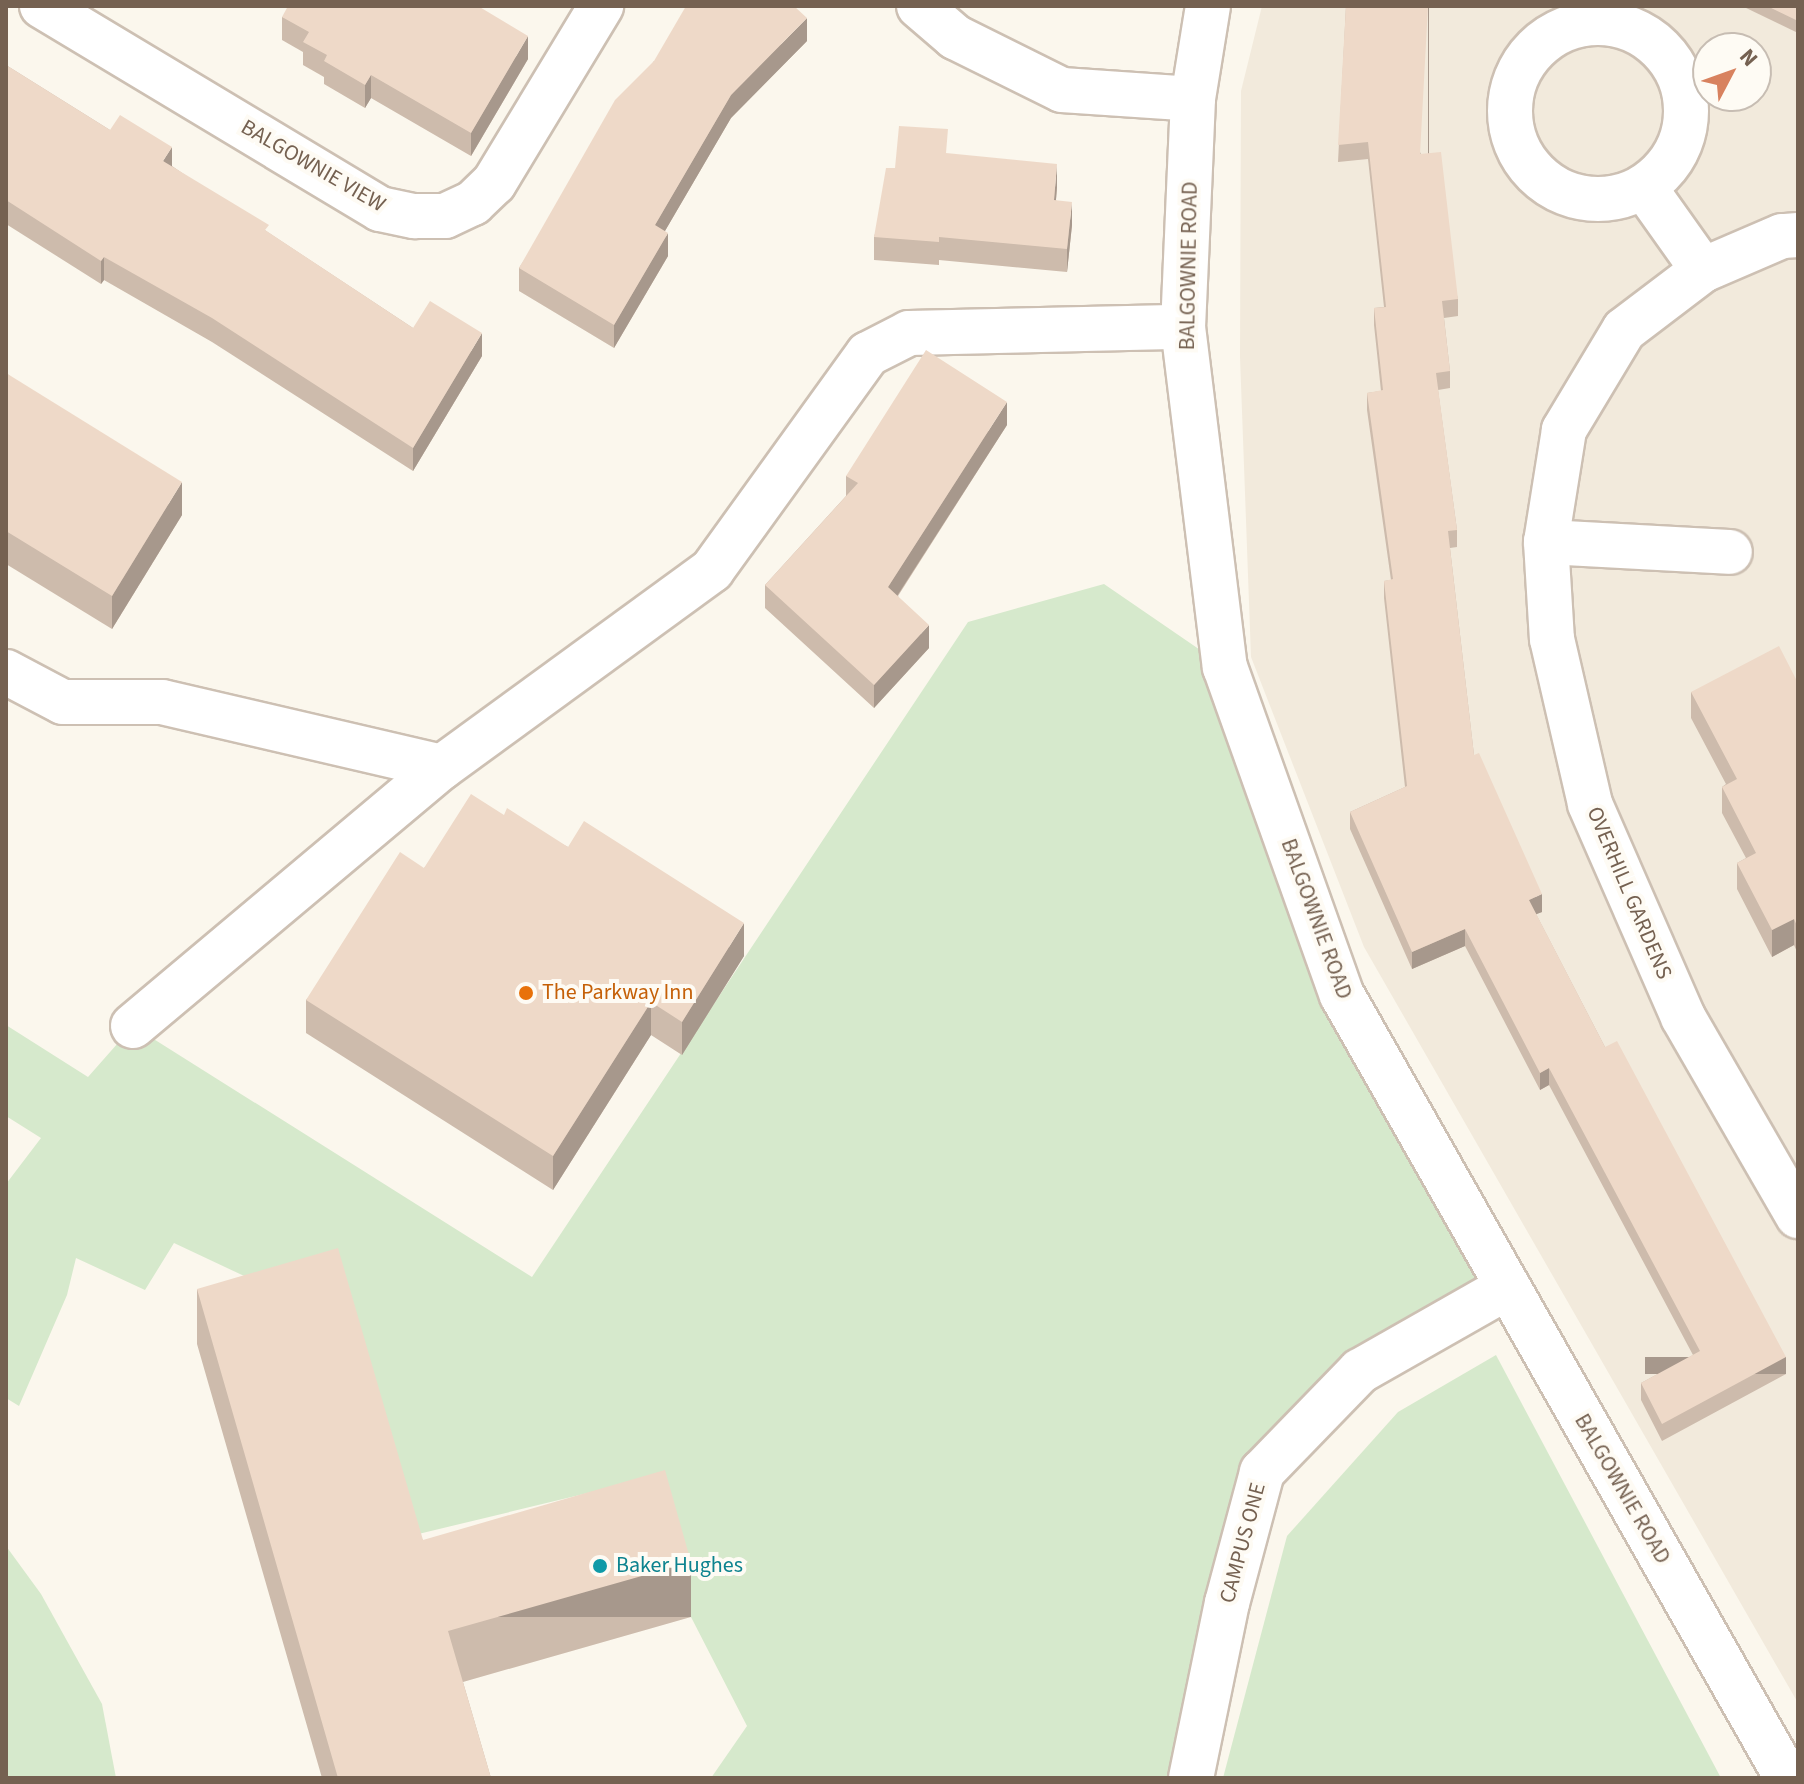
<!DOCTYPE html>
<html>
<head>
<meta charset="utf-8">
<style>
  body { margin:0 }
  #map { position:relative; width:1804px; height:1784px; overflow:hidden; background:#fbf7ed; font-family:"Source Sans 3",sans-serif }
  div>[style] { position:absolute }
  .residential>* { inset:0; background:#f2eadc }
  .green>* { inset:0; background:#d6e9cc }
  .roads { filter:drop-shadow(2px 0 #cdc0b3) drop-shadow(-2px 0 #cdc0b3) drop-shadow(0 2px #cdc0b3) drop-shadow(0 -2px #cdc0b3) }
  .street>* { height:44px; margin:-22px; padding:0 22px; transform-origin:22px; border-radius:22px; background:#fff }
  .street>.ring { margin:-22px; padding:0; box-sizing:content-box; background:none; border:44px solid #fff; border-radius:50% }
  .secondary>* { height:44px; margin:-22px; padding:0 22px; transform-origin:22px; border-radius:22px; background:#fff }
  .wall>* { inset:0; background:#cdbbac }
  .shaded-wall>* { inset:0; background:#a7988c; transform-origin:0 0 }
  .building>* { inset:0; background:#eed9c8 }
  .dots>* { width:22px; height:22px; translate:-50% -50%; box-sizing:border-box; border:4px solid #fefbf4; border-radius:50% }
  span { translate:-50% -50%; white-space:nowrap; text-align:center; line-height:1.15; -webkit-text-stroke:8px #fefbf4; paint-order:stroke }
  .street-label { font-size:22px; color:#756151 }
  .food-label { font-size:22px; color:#c56008 }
  .left { translate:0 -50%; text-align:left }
  .culture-label { font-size:22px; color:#0d838f }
  .frame { position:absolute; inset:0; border:8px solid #756151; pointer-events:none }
  .north { position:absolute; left:1692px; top:32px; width:80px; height:80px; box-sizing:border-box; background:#fefbf4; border:2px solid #c7bdb3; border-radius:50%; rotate:49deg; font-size:22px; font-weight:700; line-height:32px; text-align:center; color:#756151 }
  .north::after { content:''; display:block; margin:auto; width:28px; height:36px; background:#d8825f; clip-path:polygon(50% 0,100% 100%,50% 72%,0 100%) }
</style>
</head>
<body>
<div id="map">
  <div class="residential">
    <i style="clip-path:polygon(evenodd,1262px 6px,1798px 6px,1798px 1703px,1364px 947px,1251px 657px,1240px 357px,1241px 91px,1262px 6px,1708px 48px,1756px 48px,1756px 96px,1708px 96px,1708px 48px)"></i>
  </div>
  <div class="green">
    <i style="clip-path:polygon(1104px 584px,1225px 667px,1342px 995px,1508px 1287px,1262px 1472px,1191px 1778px,711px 1778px,747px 1726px,691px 1617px,665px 1526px,642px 1480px,406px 1537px,344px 1323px,174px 1243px,145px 1290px,76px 1258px,67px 1295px,19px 1406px,6px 1398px,6px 1184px,41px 1138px,6px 1116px,6px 1025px,88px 1077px,133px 1026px,532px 1277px,968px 622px)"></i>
    <i style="clip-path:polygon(1496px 1355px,1721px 1778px,1223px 1778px,1287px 1536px,1398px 1412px)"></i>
    <i style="clip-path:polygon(6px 1546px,41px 1594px,102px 1704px,116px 1778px,6px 1778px)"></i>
  </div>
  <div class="roads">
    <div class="street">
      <i style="left:42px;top:6px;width:394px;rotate:31deg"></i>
      <i style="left:380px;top:209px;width:35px;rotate:12deg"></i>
      <i style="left:414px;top:216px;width:31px"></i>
      <i style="left:445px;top:216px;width:31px;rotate:-25deg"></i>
      <i style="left:473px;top:203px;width:29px;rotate:-44deg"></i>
      <i style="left:494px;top:183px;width:207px;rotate:-58.8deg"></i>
      <i style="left:919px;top:6px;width:48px;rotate:40.7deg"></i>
      <i style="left:955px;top:37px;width:119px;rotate:26.4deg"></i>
      <i style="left:1062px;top:90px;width:131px;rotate:3.9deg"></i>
      <i class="ring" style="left:1510px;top:23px;width:132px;height:132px"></i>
      <i style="left:1644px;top:187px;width:102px;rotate:54.6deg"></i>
      <i style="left:1798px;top:235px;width:16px;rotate:176deg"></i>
      <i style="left:1782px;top:236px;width:86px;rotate:156.7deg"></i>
      <i style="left:1703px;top:270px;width:99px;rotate:142.8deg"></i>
      <i style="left:1624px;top:330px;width:117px;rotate:121deg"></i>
      <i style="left:1564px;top:430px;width:113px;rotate:99.1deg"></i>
      <i style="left:1546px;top:542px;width:97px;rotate:86.5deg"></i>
      <i style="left:1552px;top:639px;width:169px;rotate:77deg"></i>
      <i style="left:1590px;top:804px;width:232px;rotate:66.4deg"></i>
      <i style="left:1683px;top:1017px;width:230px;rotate:60deg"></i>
      <i style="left:1546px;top:542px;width:184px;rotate:3.1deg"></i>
      <i style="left:6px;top:672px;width:64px;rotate:27.8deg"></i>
      <i style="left:63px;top:702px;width:99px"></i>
      <i style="left:162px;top:702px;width:287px;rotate:13.1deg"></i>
      <i style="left:133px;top:1026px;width:403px;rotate:-40deg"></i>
      <i style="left:442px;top:767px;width:334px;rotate:-36.1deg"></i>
      <i style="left:712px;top:570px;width:266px;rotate:-54.2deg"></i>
      <i style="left:868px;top:354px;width:46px;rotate:-27.1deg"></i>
      <i style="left:909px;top:333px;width:274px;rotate:-1.3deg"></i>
      <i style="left:1191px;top:1778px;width:179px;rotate:-78.4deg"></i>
      <i style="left:1227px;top:1603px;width:136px;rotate:-75deg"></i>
      <i style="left:1262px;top:1472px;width:141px;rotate:-45.9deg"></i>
      <i style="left:1360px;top:1371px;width:170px;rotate:-29.6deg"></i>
    </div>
    <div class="secondary">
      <i style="left:1208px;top:6px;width:94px;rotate:99.2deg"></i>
      <i style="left:1193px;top:99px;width:228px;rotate:92.5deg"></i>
      <i style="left:1183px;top:327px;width:343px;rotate:83deg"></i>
      <i style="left:1225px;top:667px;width:348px;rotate:70.4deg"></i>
      <i style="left:1342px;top:995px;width:901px;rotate:60.39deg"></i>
    </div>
  </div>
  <div class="wall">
    <i style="clip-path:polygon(1346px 6px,1421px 154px,1458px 299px,1458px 316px,1444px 318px,1450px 371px,1450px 388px,1438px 390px,1457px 530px,1457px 547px,1450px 548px,1474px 755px,1542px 912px,1536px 914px,1605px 1047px,1786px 1374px,1662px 1441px,1641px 1400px,1641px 1383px,1693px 1355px,1549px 1085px,1540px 1090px,1465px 946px,1412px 969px,1350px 829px,1350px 812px,1405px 787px,1384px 598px,1384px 581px,1391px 580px,1367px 410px,1367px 393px,1381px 391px,1374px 325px,1374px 308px,1384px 307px,1368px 159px,1338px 162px)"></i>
    <i style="clip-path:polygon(1742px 6px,1798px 6px,1798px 33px)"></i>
    <i style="clip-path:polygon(282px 17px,528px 59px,471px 156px,371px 98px,365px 108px,324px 84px,324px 77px,303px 65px,303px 52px,282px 40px)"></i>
    <i style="clip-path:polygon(807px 41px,731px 118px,665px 231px,668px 256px,614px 348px,519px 291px,519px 268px,654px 61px)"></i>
    <i style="clip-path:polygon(6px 65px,110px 130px,172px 166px,269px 233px,413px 328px,482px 356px,413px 471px,212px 342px,104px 280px,101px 284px,6px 224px)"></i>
    <i style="clip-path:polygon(895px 168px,1057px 187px,1056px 200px,1072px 225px,1067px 272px,939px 260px,939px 265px,874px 260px,874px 237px)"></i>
    <i style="clip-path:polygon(6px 373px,182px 515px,112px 629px,6px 564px)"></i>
    <i style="clip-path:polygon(1007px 425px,898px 596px,929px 648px,874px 708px,765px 608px,765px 585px,846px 496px,846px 476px)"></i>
    <i style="clip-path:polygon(1798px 683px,1798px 954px,1794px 945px,1772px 957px,1737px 889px,1737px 863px,1746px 858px,1722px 813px,1722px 787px,1726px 784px,1691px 718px,1691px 692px)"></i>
    <i style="clip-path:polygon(504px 815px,568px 847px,744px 956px,682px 1055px,651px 1035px,553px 1190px,306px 1033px,306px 1000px,424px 868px)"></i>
    <i style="clip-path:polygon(197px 1289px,423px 1540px,691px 1617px,463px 1682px,491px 1778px,322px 1778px,197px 1344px)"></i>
  </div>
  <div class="shaded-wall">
    <i style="left:1428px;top:6px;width:1px;height:148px"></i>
    <i style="clip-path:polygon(807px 18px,807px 41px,731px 118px,655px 248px,655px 225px,731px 95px)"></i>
    <i style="clip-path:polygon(528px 36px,528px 59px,471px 156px,471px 133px)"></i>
    <i style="clip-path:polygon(371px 75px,371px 98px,365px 108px,365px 85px)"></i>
    <i style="clip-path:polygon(172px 147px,172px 170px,163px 161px)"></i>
    <i style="clip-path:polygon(1057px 164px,1057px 187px,1054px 223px,1054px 200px)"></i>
    <i style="clip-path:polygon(1072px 202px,1072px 225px,1067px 272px,1067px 249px)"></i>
    <i style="clip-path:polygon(668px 233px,668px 256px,614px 348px,614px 325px)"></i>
    <i style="clip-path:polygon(104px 257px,104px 280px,101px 284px,101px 261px)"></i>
    <i style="clip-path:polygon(482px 333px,482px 356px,413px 471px,413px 448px)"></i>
    <i style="clip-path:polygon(1007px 402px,1007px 425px,888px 610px,888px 587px)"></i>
    <i style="clip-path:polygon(182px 482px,182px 515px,112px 629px,112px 596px)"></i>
    <i style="clip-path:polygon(929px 625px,929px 648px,874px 708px,874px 685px)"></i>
    <i style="clip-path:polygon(1542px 894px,1542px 912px,1529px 917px,1529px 900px)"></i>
    <i style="clip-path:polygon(1794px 919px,1794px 945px,1772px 957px,1772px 930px)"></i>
    <i style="clip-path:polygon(744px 923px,744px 956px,682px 1055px,682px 1022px)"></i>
    <i style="clip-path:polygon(1465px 929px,1465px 946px,1412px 969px,1412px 952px)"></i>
    <i style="clip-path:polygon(651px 1002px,651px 1035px,553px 1190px,553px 1156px)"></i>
    <i style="clip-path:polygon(1549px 1068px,1549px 1085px,1540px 1090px,1540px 1073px)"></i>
    <i style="left:1786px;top:1357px;width:17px;height:141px;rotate:90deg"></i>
    <i style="left:691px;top:1562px;width:55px;height:253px;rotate:90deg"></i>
  </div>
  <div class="building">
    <i style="clip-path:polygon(288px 6px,478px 6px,528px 36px,471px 133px,371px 75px,365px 85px,324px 61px,327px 55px,303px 42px,309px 32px,282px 17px)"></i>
    <i style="clip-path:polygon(686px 6px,794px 6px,807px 18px,731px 95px,655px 225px,668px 233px,614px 325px,519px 268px,615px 100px,654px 61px)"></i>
    <i style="clip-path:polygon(1346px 6px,1428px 6px,1420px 154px,1441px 152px,1458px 299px,1442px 301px,1450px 371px,1436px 373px,1457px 530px,1448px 531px,1474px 755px,1479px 753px,1542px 894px,1529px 900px,1605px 1047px,1617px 1041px,1786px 1357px,1662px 1424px,1641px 1383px,1700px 1351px,1549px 1068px,1540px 1073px,1465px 929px,1412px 952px,1350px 812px,1407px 786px,1384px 581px,1393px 579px,1367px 393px,1383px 390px,1374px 308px,1386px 307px,1368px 142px,1338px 145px)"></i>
    <i style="clip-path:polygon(1767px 6px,1798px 6px,1798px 21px)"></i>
    <i style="clip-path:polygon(6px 65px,110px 130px,120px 115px,172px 147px,163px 161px,269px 225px,265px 230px,413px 328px,430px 301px,482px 333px,413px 448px,212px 318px,104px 257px,101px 261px,6px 200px)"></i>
    <i style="clip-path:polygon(899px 126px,948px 129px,946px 153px,1057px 164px,1054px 200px,1072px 202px,1067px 249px,939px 237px,939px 242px,874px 237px,886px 168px,895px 168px)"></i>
    <i style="clip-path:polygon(926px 350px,1007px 402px,888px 587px,929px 625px,874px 685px,765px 585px,858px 483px,846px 476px)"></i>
    <i style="clip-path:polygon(6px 373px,182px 482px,112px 596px,6px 531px)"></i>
    <i style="clip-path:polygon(1779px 646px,1798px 683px,1798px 928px,1794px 919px,1772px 930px,1737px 863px,1756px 853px,1722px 787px,1737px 779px,1691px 692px)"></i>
    <i style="clip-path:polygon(471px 794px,504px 815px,507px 808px,568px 847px,584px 821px,744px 923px,682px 1022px,651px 1002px,553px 1156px,306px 1000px,400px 852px,424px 868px)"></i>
    <i style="clip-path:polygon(338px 1248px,423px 1540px,665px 1470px,691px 1562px,448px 1631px,491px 1778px,338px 1778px,197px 1289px)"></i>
  </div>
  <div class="dots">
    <i style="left:526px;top:993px;background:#e8710a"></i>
    <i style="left:600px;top:1566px;background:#0f9aa8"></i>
  </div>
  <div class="street-label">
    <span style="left:313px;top:166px;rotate:30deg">BALGOWNIE VIEW</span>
    <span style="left:1189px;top:266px;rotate:-89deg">BALGOWNIE ROAD</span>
    <span style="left:1629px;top:893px;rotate:67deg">OVERHILL GARDENS</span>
    <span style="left:1316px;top:919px;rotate:70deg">BALGOWNIE ROAD</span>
    <span style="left:1622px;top:1489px;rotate:60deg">BALGOWNIE ROAD</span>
    <span style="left:1243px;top:1543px;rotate:-75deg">CAMPUS ONE</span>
  </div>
  <div class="food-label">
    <span class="left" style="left:542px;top:993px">The Parkway Inn</span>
  </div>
  <div class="culture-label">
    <span class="left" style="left:616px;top:1566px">Baker Hughes</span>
  </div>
  <div class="frame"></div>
  <div class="north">N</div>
</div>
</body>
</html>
